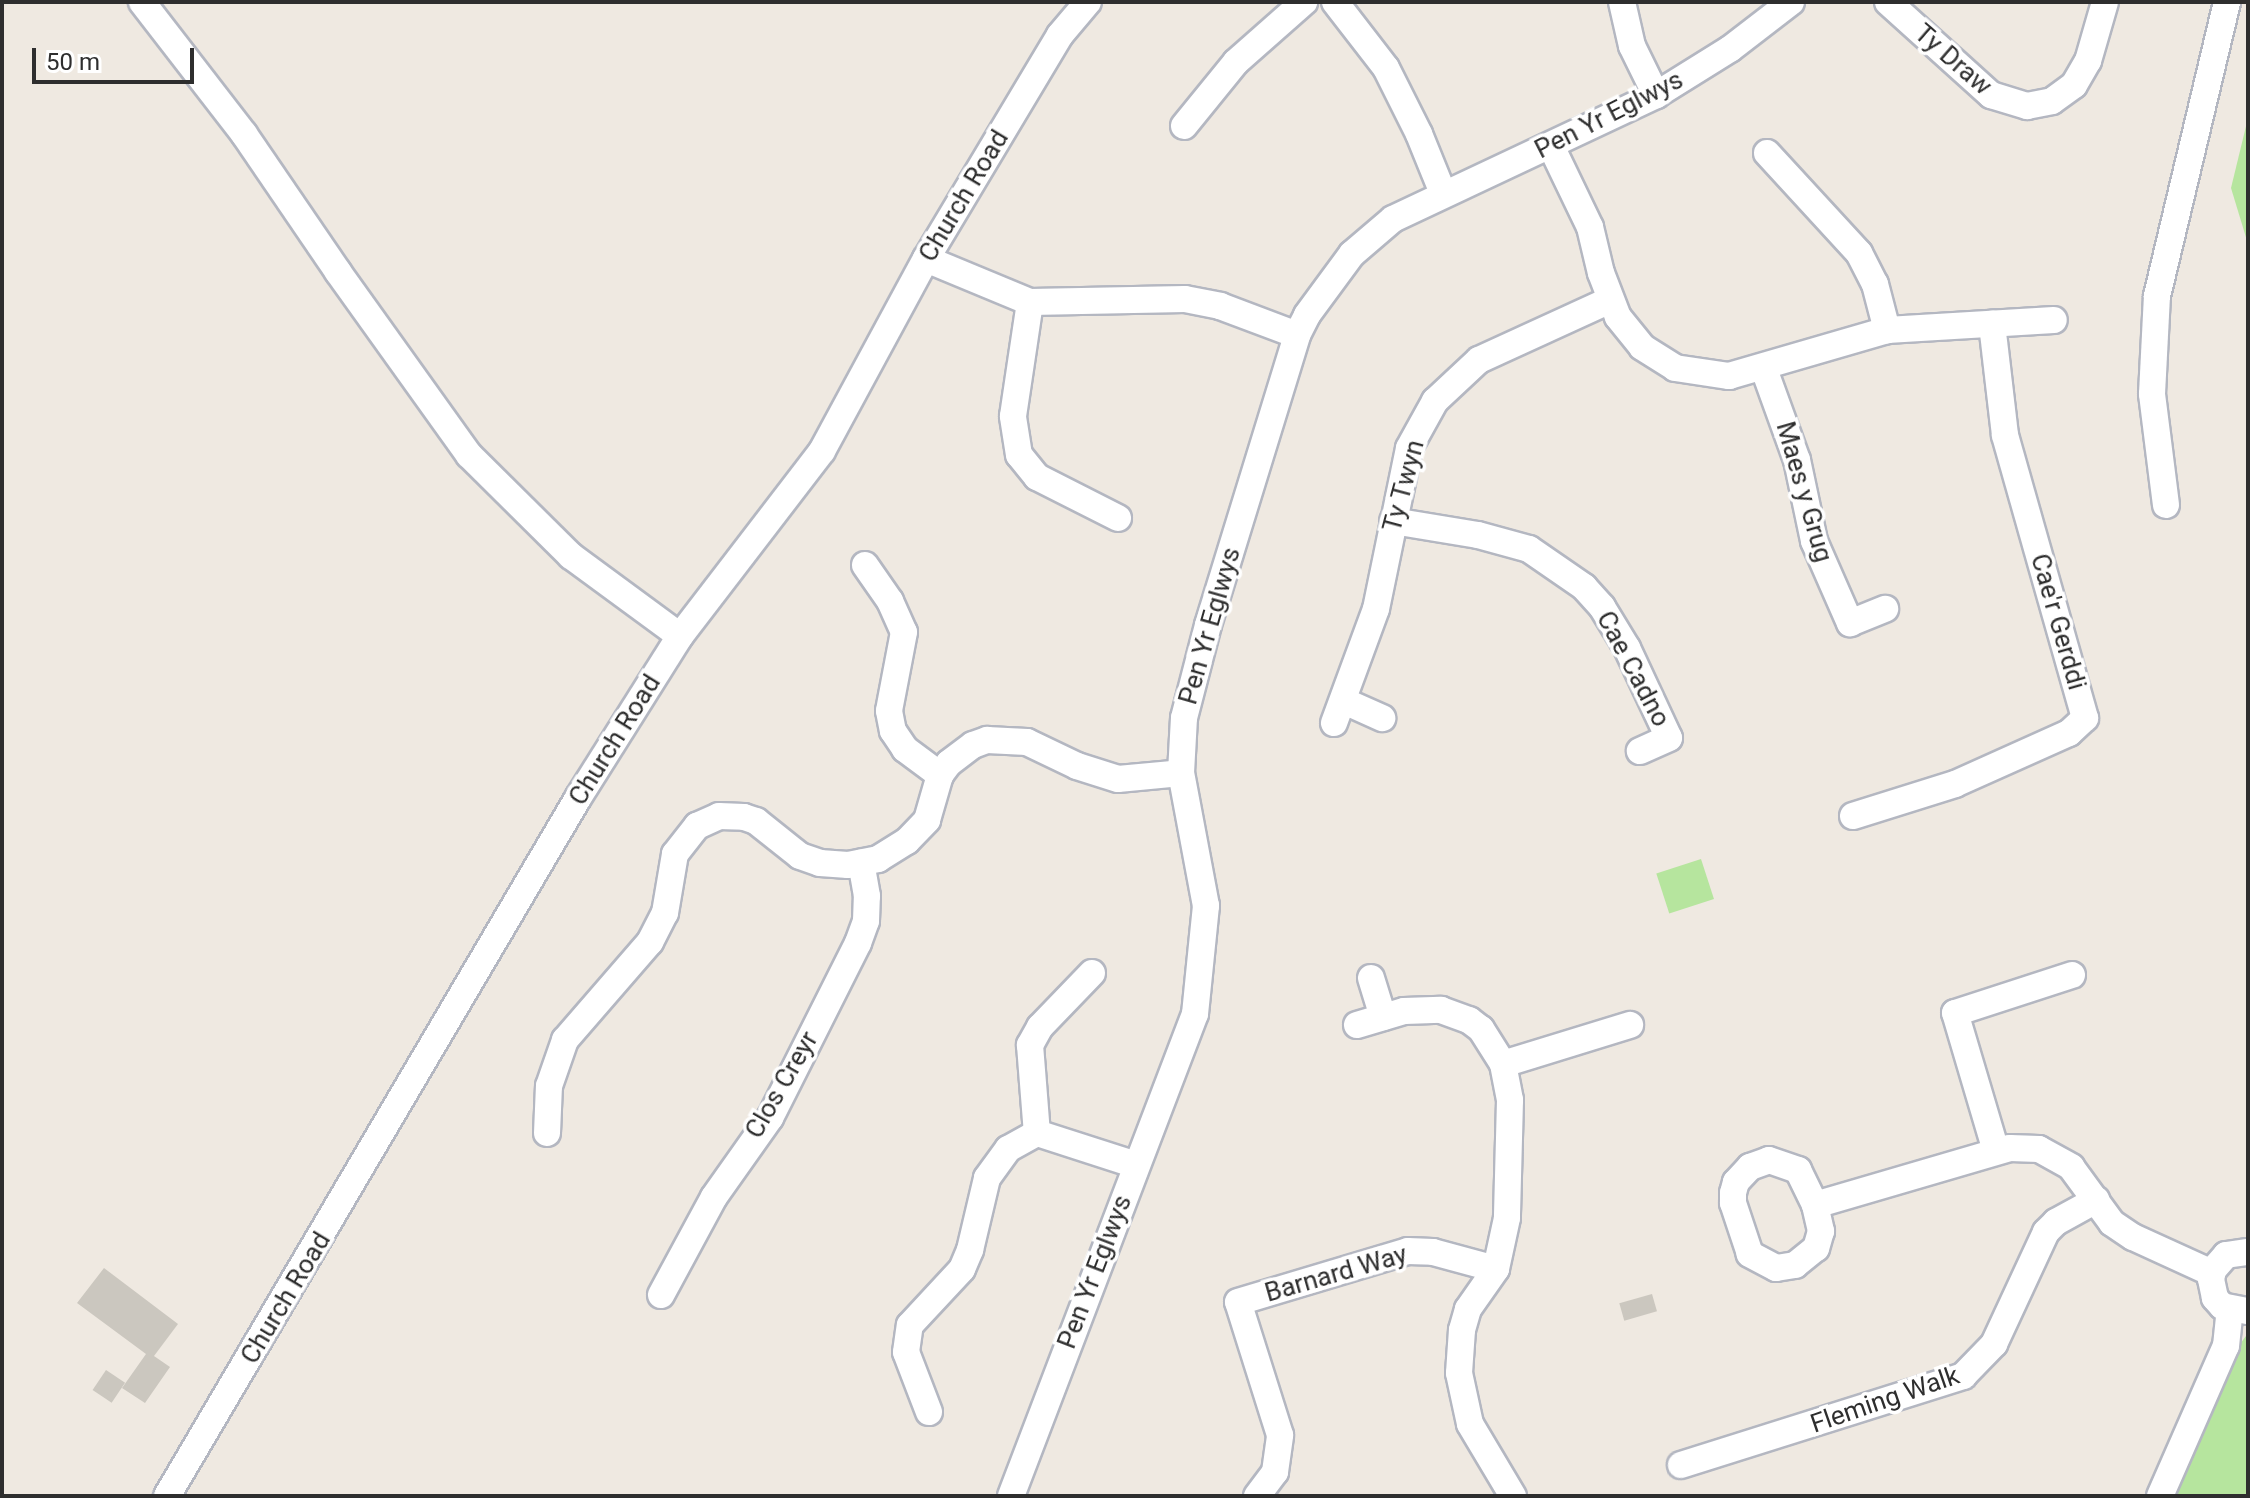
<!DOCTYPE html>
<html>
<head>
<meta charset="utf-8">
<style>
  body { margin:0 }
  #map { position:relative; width:2250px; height:1498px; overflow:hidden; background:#efe9e1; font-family:Roboto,sans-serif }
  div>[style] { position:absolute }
  .green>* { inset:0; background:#b6e59e; transform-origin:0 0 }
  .building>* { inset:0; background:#cbc7bf; transform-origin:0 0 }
  .roads { filter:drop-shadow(2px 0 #b4b7c1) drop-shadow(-2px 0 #b4b7c1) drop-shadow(0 2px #b4b7c1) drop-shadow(0 -2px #b4b7c1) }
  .minor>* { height:26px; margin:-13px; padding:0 13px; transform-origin:13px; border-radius:13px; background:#fff }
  span { translate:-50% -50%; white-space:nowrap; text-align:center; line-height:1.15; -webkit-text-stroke:7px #fff; paint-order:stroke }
  .street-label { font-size:26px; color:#2e2e2e }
  .frame { position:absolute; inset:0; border:4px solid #2e2e2e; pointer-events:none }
  .scale { position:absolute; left:32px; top:48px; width:162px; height:36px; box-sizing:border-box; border:4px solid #2e2e2e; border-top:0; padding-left:10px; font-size:24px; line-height:28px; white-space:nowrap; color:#2e2e2e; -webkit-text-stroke:6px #fff; paint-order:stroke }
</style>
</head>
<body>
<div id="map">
  <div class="green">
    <i style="clip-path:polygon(2248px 118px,2248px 244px,2231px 188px)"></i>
    <i style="left:1701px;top:859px;width:42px;height:47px;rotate:72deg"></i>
    <i style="clip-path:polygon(2248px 1323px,2248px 1496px,2168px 1496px,2234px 1352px,2246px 1336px)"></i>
  </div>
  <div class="building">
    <i style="clip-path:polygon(104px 1268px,178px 1324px,154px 1356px,170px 1367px,145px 1403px,122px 1388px,146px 1354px,77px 1303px)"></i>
    <i style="left:1652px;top:1294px;width:18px;height:34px;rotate:74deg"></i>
    <i style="left:106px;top:1370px;width:23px;height:24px;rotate:34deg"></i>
  </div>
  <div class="roads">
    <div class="minor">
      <i style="left:142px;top:2px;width:167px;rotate:52.3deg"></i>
      <i style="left:244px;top:134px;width:167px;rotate:55.7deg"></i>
      <i style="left:338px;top:272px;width:225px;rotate:54.4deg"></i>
      <i style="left:469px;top:455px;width:144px;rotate:44.7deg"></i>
      <i style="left:571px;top:556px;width:135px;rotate:36.3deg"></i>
      <i style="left:1335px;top:2px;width:83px;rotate:52.3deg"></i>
      <i style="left:1386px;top:68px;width:74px;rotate:63.4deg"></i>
      <i style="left:1419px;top:134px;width:64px;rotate:67.9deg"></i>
      <i style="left:1622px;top:2px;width:45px;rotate:77.2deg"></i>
      <i style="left:1632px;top:46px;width:55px;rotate:63.9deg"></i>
      <i style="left:1888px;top:2px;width:139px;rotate:42.1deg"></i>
      <i style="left:1991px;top:95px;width:38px;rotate:17deg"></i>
      <i style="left:2027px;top:106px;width:25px;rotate:-11deg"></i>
      <i style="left:2052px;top:101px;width:27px;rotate:-36deg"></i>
      <i style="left:2074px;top:85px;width:28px;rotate:-60deg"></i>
      <i style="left:2088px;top:61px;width:61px;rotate:-73.9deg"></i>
      <i style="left:1184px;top:126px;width:82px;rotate:-50.9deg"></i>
      <i style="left:1236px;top:62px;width:91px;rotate:-41.4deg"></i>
      <i style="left:1551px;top:146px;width:90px;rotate:64.3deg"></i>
      <i style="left:1590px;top:227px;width:47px;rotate:76.6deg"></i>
      <i style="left:1601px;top:273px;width:47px;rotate:68.9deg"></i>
      <i style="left:1618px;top:317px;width:38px;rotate:51deg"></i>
      <i style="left:1642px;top:347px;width:39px;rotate:32deg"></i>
      <i style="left:1675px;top:368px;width:55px;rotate:8.4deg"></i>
      <i style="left:1729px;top:376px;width:165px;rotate:-16.2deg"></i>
      <i style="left:1887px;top:330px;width:167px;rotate:-3.4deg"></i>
      <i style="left:1767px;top:153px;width:136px;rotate:47.4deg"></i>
      <i style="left:1859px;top:253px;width:35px;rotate:63deg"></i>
      <i style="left:1875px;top:284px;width:48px;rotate:75.4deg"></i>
      <i style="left:926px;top:259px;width:113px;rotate:22.5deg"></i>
      <i style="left:1764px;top:369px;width:97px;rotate:70.1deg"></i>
      <i style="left:1797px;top:460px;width:83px;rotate:78.1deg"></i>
      <i style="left:1814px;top:541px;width:90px;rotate:66.3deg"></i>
      <i style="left:1850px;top:623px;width:38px;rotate:-22deg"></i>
      <i style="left:2166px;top:505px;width:112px;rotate:-97.2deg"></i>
      <i style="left:2152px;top:394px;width:98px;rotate:-87.1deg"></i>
      <i style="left:2157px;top:296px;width:302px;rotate:-76.6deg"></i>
      <i style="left:1118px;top:518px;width:91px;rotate:-153.2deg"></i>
      <i style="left:1037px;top:477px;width:28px;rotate:-129deg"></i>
      <i style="left:1019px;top:455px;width:39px;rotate:-99deg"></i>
      <i style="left:1013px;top:416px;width:115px;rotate:-81.5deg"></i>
      <i style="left:1030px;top:302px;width:155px;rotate:-1.1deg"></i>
      <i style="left:1185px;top:299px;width:36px;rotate:11deg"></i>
      <i style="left:1220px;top:306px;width:82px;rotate:20.6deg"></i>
      <i style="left:1393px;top:521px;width:86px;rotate:9.4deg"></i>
      <i style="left:1478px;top:535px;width:53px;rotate:15.4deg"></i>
      <i style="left:1529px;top:549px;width:67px;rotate:34.6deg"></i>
      <i style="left:1584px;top:587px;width:27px;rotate:48deg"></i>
      <i style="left:1602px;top:607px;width:48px;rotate:58.6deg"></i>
      <i style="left:1627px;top:648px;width:99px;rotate:65deg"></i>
      <i style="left:1669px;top:738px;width:32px;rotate:156deg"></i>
      <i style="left:865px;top:565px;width:44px;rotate:55.2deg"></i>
      <i style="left:890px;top:601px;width:34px;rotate:66deg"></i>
      <i style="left:904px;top:632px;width:80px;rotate:100.8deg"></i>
      <i style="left:889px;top:711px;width:20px;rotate:79deg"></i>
      <i style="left:893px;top:731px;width:22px;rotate:56deg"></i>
      <i style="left:905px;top:749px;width:44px;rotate:36.6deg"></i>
      <i style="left:1344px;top:701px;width:42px;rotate:24.1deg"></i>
      <i style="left:1334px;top:723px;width:121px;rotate:-69.8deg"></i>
      <i style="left:1376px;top:609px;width:164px;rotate:-78.4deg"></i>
      <i style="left:1409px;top:448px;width:54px;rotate:-61deg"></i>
      <i style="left:1435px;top:401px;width:60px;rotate:-43deg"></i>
      <i style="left:1479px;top:360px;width:144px;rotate:-24.6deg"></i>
      <i style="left:1853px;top:816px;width:107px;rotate:-17.4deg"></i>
      <i style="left:1955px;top:784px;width:125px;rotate:-24.1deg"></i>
      <i style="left:2069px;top:733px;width:22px;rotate:-43deg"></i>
      <i style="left:2085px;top:718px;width:294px;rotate:-105.8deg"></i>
      <i style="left:2005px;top:435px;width:112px;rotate:-96.7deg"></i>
      <i style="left:1092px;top:973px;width:75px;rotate:133.9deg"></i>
      <i style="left:1040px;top:1027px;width:21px;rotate:119deg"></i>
      <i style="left:1030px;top:1045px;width:88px;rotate:85.5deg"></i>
      <i style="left:1037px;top:1133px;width:104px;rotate:17.9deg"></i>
      <i style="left:1371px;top:978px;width:41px;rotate:72.9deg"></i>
      <i style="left:1357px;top:1025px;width:49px;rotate:-16.6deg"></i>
      <i style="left:1404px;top:1011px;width:37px;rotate:-2deg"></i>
      <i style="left:1441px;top:1010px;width:30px;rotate:20deg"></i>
      <i style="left:1469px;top:1020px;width:15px;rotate:37deg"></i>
      <i style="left:1481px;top:1029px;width:41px;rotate:57.8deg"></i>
      <i style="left:1503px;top:1064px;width:37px;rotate:79deg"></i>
      <i style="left:1510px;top:1100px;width:118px;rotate:91.5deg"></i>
      <i style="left:1507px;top:1218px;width:52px;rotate:102.2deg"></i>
      <i style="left:1496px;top:1269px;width:49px;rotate:125deg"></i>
      <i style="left:1468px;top:1309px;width:22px;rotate:106deg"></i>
      <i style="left:1462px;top:1330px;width:43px;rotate:94deg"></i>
      <i style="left:1459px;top:1373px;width:52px;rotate:77.8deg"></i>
      <i style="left:1470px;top:1424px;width:84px;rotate:59.2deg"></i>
      <i style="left:1503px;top:1064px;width:133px;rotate:-17.1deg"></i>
      <i style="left:547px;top:1133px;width:47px;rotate:-87.6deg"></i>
      <i style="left:549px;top:1086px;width:49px;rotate:-70.8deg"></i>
      <i style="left:565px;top:1040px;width:130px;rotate:-49.1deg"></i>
      <i style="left:650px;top:942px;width:33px;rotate:-63deg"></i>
      <i style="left:665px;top:913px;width:60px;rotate:-80.4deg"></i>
      <i style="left:675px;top:854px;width:36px;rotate:-52deg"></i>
      <i style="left:697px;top:826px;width:24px;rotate:-24deg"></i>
      <i style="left:719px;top:816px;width:25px;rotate:2deg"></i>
      <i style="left:744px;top:817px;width:13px;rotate:18deg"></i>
      <i style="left:756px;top:821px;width:56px;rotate:38.5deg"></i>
      <i style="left:800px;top:856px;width:21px;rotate:19deg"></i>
      <i style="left:820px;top:863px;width:28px;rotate:4deg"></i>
      <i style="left:848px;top:865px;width:31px;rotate:-11deg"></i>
      <i style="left:878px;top:859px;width:34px;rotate:-32deg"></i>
      <i style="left:907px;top:841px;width:29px;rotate:-46deg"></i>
      <i style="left:927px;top:820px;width:47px;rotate:-73.9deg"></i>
      <i style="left:940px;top:775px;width:15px;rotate:-53deg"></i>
      <i style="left:949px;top:763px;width:30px;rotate:-37deg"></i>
      <i style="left:973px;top:745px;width:15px;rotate:-20deg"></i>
      <i style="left:987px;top:740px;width:40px;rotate:2.9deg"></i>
      <i style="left:1027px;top:742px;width:55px;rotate:25.6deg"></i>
      <i style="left:1077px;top:766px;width:43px;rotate:17.6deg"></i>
      <i style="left:1118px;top:779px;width:63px;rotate:-5.4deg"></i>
      <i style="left:1996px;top:1151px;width:144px;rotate:-106.5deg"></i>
      <i style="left:1955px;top:1013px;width:123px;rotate:-18deg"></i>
      <i style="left:1815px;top:1205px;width:27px;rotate:77deg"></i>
      <i style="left:1821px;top:1231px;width:18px;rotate:106deg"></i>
      <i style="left:1816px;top:1248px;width:27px;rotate:141deg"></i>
      <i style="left:1795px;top:1265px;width:19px;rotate:171deg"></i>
      <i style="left:1776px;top:1268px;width:30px;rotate:-152deg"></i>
      <i style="left:1750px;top:1254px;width:54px;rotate:-108.4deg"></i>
      <i style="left:1733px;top:1203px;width:10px;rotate:-90deg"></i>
      <i style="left:1733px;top:1193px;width:11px;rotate:-75deg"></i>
      <i style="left:1736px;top:1182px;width:21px;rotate:-47deg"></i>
      <i style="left:1750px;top:1167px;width:20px;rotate:-20deg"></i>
      <i style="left:1769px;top:1160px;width:31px;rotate:19deg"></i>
      <i style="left:1798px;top:1170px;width:39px;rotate:64deg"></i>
      <i style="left:1815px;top:1205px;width:203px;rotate:-16.3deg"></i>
      <i style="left:2010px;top:1148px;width:29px;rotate:2deg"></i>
      <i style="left:2039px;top:1149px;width:37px;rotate:29deg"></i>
      <i style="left:2071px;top:1167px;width:69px;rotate:53.8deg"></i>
      <i style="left:2112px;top:1223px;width:25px;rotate:34deg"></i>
      <i style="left:2133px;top:1237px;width:87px;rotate:24.5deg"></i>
      <i style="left:661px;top:1295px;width:111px;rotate:-61.6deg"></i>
      <i style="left:714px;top:1197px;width:97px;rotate:-54.7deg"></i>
      <i style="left:770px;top:1118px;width:196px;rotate:-63.3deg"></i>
      <i style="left:858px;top:943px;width:23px;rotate:-70deg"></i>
      <i style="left:866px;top:921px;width:25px;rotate:-88deg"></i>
      <i style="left:867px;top:896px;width:34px;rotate:-100deg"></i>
      <i style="left:2247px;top:1311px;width:25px;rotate:-169deg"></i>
      <i style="left:2222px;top:1306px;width:11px;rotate:-131deg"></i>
      <i style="left:2215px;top:1298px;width:19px;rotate:-102deg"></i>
      <i style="left:2211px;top:1279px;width:9px;rotate:-77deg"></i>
      <i style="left:2213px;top:1270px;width:20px;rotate:-49deg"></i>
      <i style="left:2226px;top:1255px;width:22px;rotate:-8deg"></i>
      <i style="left:929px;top:1412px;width:64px;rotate:-111deg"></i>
      <i style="left:906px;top:1352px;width:27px;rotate:-82deg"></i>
      <i style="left:910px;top:1325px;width:76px;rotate:-47.1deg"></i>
      <i style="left:962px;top:1269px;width:21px;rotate:-67deg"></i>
      <i style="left:970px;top:1250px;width:74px;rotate:-76.7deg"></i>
      <i style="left:987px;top:1178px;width:36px;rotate:-54deg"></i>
      <i style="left:1008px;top:1149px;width:33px;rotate:-29deg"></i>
      <i style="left:1681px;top:1465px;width:296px;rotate:-17.5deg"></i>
      <i style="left:1963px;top:1376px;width:45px;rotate:-45.9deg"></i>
      <i style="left:1994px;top:1344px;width:123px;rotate:-65.1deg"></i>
      <i style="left:2046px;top:1232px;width:14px;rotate:-45deg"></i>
      <i style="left:2056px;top:1222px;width:46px;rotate:-28.8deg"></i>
      <i style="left:167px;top:1496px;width:810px;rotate:-59.51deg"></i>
      <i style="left:578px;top:798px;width:191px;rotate:-57.8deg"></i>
      <i style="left:680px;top:636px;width:233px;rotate:-52.5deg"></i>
      <i style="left:822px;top:451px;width:218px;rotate:-61.6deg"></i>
      <i style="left:926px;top:259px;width:261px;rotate:-59.1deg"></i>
      <i style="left:1060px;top:35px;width:43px;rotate:-49.7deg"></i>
      <i style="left:1011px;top:1496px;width:516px;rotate:-69.11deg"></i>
      <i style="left:1195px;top:1014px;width:109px;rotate:-84.2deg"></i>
      <i style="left:1206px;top:906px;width:135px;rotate:-100.6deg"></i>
      <i style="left:1181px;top:773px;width:55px;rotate:-86.9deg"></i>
      <i style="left:1184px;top:718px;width:96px;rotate:-75.5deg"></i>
      <i style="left:1208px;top:625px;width:303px;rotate:-72.9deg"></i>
      <i style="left:1297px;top:335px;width:22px;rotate:-63deg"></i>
      <i style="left:1307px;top:315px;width:76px;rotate:-53.6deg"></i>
      <i style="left:1352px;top:254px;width:54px;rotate:-40.5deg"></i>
      <i style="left:1393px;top:219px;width:291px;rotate:-25.2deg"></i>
      <i style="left:1656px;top:95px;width:87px;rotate:-31.9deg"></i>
      <i style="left:1730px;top:49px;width:77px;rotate:-37.6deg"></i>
      <i style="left:1257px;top:1496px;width:30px;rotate:-53deg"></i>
      <i style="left:1275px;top:1472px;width:37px;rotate:-82deg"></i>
      <i style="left:1280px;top:1435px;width:139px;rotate:-107.5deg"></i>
      <i style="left:1238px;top:1302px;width:177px;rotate:-16.7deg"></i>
      <i style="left:1408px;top:1251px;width:25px;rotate:2deg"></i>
      <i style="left:1433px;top:1252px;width:65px;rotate:15.1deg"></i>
      <i style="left:2160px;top:1496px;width:164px;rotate:-66.3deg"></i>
      <i style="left:2226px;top:1346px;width:36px;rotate:-84deg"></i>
    </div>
  </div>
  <div class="street-label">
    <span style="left:1953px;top:60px;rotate:41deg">Ty Draw</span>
    <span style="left:1609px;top:115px;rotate:-27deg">Pen Yr Eglwys</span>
    <span style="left:964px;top:196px;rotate:-59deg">Church Road</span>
    <span style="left:1404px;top:486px;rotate:-75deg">Ty Twyn</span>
    <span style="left:1804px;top:492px;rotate:74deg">Maes y Grug</span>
    <span style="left:2058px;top:622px;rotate:74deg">Cae'r Gerddi</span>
    <span style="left:1210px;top:626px;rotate:-74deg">Pen Yr Eglwys</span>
    <span style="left:1633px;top:669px;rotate:62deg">Cae Cadno</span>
    <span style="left:615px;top:740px;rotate:-58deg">Church Road</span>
    <span style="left:782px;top:1085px;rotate:-60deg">Clos Creyr</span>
    <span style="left:1095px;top:1272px;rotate:-69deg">Pen Yr Eglwys</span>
    <span style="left:1336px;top:1274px;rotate:-16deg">Barnard Way</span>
    <span style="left:286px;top:1298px;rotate:-59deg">Church Road</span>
    <span style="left:1885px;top:1400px;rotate:-19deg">Fleming Walk</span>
  </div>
  <div class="frame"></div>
  <div class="scale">50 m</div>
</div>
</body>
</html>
